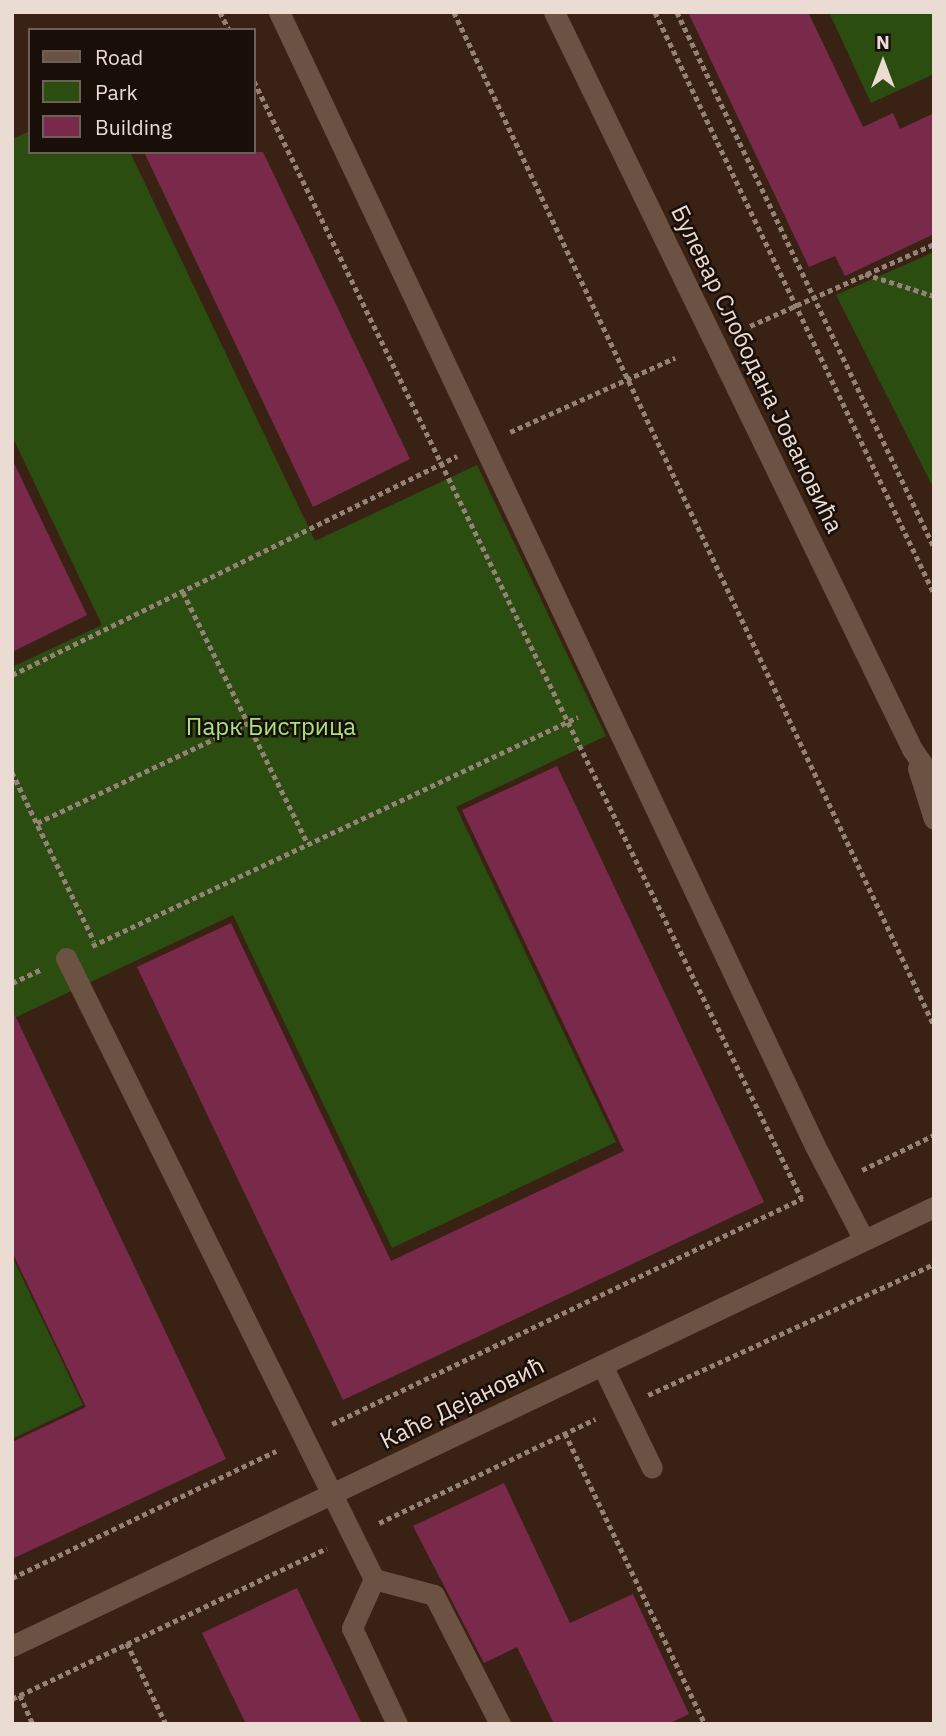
<!DOCTYPE html>
<html>
<head>
<meta charset="utf-8">
<style>
  body { margin:0 }
  #map { position:relative; width:946px; height:1736px; overflow:hidden; background:#392214; font-family:"IBM Plex Sans",sans-serif }
  div>[style] { position:absolute }
  .green>* { inset:0; background:#2b4d0f }
  .building>* { inset:0; background:#792a4b }
  .path>* { height:4.5px; margin-top:-2.25px; transform-origin:0; background:repeating-linear-gradient(90deg,#958277 0 5px,transparent 0 8.5px) }
  .minor>* { height:21px; margin:-10.5px; padding:0 10.5px; transform-origin:10.5px; border-radius:10.5px; background:#6c5243 }
  span { translate:-50% -50%; white-space:nowrap; text-align:center; line-height:1.15; -webkit-text-stroke:5px #190e08; paint-order:stroke }
  .street-label { font-size:24px; color:#ebdcd3 }
  .park-label { font-size:24px; color:#a6e27e }
  .frame { position:absolute; inset:0; border:14px solid #ebdcd3; pointer-events:none }
  .legend { position:absolute; left:28px; top:28px; width:228px; height:126px; box-sizing:border-box; background:#190e08; border:2px solid #6d6059; margin:0; padding:9px 12px; list-style:none; font-size:21px; color:#ebdcd3 }
  .legend li { display:flex; align-items:center; gap:14px; height:35px }
  .legend b { width:35px; border:2px solid #6d6059 }
  .north { position:absolute; left:848px; top:28px; width:70px; height:70px; -webkit-text-stroke:5px #190e08; paint-order:stroke; rotate:0deg; font-size:19px; font-weight:700; line-height:28px; text-align:center; color:#ebdcd3 }
  .north::after { content:''; display:block; margin:auto; width:24px; height:32px; background:#ebdcd3; clip-path:polygon(50% 0,100% 100%,50% 72%,0 100%) }
</style>
</head>
<body>
<div id="map">
  <div class="green">
    <i style="clip-path:polygon(829px 12px,934px 12px,934px 74px,871px 103px)"></i>
    <i style="clip-path:polygon(30px 131px,30px 152px,130px 152px,315px 541px,477px 465px,606px 736px,456px 807px,616px 1142px,392px 1248px,233px 915px,12px 1019px,12px 667px,102px 625px,12px 436px,12px 139px)"></i>
    <i style="clip-path:polygon(934px 252px,934px 489px,836px 295px)"></i>
    <i style="clip-path:polygon(12px 1256px,83px 1405px,12px 1439px)"></i>
  </div>
  <div class="building">
    <i style="clip-path:polygon(688px 12px,808px 12px,863px 127px,893px 113px,900px 129px,934px 113px,934px 234px,845px 276px,835px 256px,809px 267px)"></i>
    <i style="clip-path:polygon(144px 152px,263px 152px,410px 459px,313px 507px)"></i>
    <i style="clip-path:polygon(12px 459px,87px 615px,12px 652px)"></i>
    <i style="clip-path:polygon(557px 766px,764px 1202px,343px 1400px,137px 967px,231px 923px,391px 1261px,624px 1151px,462px 810px)"></i>
    <i style="clip-path:polygon(12px 1009px,226px 1459px,12px 1559px,12px 1442px,86px 1407px,12px 1252px)"></i>
    <i style="clip-path:polygon(504px 1483px,570px 1623px,633px 1594px,689px 1714px,668px 1724px,554px 1724px,517px 1647px,484px 1663px,413px 1526px)"></i>
    <i style="clip-path:polygon(297px 1588px,362px 1724px,246px 1724px,202px 1633px)"></i>
  </div>
  <div class="path">
    <i style="left:220px;top:12px;width:20px;rotate:63deg"></i>
    <i style="left:454px;top:12px;width:1121px;rotate:64.65deg"></i>
    <i style="left:655px;top:12px;width:645px;rotate:64.35deg"></i>
    <i style="left:677px;top:12px;width:594px;rotate:64.34deg"></i>
    <i style="left:254px;top:81px;width:1245px;rotate:63.89deg"></i>
    <i style="left:865px;top:274px;width:72px;rotate:17.7deg"></i>
    <i style="left:750px;top:326px;width:201px;rotate:-24deg"></i>
    <i style="left:510px;top:432px;width:181px;rotate:-24.2deg"></i>
    <i style="left:183px;top:592px;width:281px;rotate:63.6deg"></i>
    <i style="left:12px;top:675px;width:496px;rotate:-26.2deg"></i>
    <i style="left:12px;top:772px;width:188px;rotate:64.1deg"></i>
    <i style="left:37px;top:823px;width:233px;rotate:-25.4deg"></i>
    <i style="left:92px;top:946px;width:537px;rotate:-25.23deg"></i>
    <i style="left:12px;top:983px;width:31px;rotate:-25deg"></i>
    <i style="left:862px;top:1170px;width:80px;rotate:-25.9deg"></i>
    <i style="left:648px;top:1395px;width:315px;rotate:-24.6deg"></i>
    <i style="left:332px;top:1424px;width:522px;rotate:-25.63deg"></i>
    <i style="left:565px;top:1433px;width:323px;rotate:64.3deg"></i>
    <i style="left:379px;top:1523px;width:240px;rotate:-25.7deg"></i>
    <i style="left:12px;top:1578px;width:293px;rotate:-25.7deg"></i>
    <i style="left:127px;top:1643px;width:90px;rotate:64.3deg"></i>
    <i style="left:20px;top:1695px;width:32px;rotate:66deg"></i>
    <i style="left:12px;top:1699px;width:349px;rotate:-25.6deg"></i>
  </div>
  <div class="minor">
    <i style="left:279px;top:12px;width:1254px;rotate:64.7deg"></i>
    <i style="left:815px;top:1146px;width:106px;rotate:62.5deg"></i>
    <i style="left:554px;top:12px;width:819px;rotate:64.09deg"></i>
    <i style="left:912px;top:749px;width:38px;rotate:55deg"></i>
    <i style="left:918px;top:768px;width:53px;rotate:72.6deg"></i>
    <i style="left:66px;top:958px;width:693px;rotate:63.62deg"></i>
    <i style="left:374px;top:1579px;width:54px;rotate:114.2deg"></i>
    <i style="left:352px;top:1628px;width:106px;rotate:64.9deg"></i>
    <i style="left:602px;top:1365px;width:114px;rotate:64.1deg"></i>
    <i style="left:374px;top:1579px;width:62px;rotate:14.9deg"></i>
    <i style="left:434px;top:1595px;width:145px;rotate:62.9deg"></i>
    <i style="left:12px;top:1646px;width:1021px;rotate:-25.46deg"></i>
  </div>
  <div class="street-label">
    <span style="left:757px;top:369px;rotate:64deg">Булевар Слободана Јовановића</span>
    <span style="left:462px;top:1403px;rotate:-26deg">Каће Дејановић</span>
  </div>
  <div class="park-label">
    <span style="left:271px;top:727px">Парк Бистрица</span>
  </div>
  <div class="frame"></div>
  <ul class="legend">
  <li><b style="height:9px;background:#6c5243"></b>Road</li>
  <li><b style="height:19px;background:#2b4d0f"></b>Park</li>
  <li><b style="height:19px;background:#792a4b"></b>Building</li>
  </ul>
  <div class="north">N</div>
</div>
</body>
</html>
